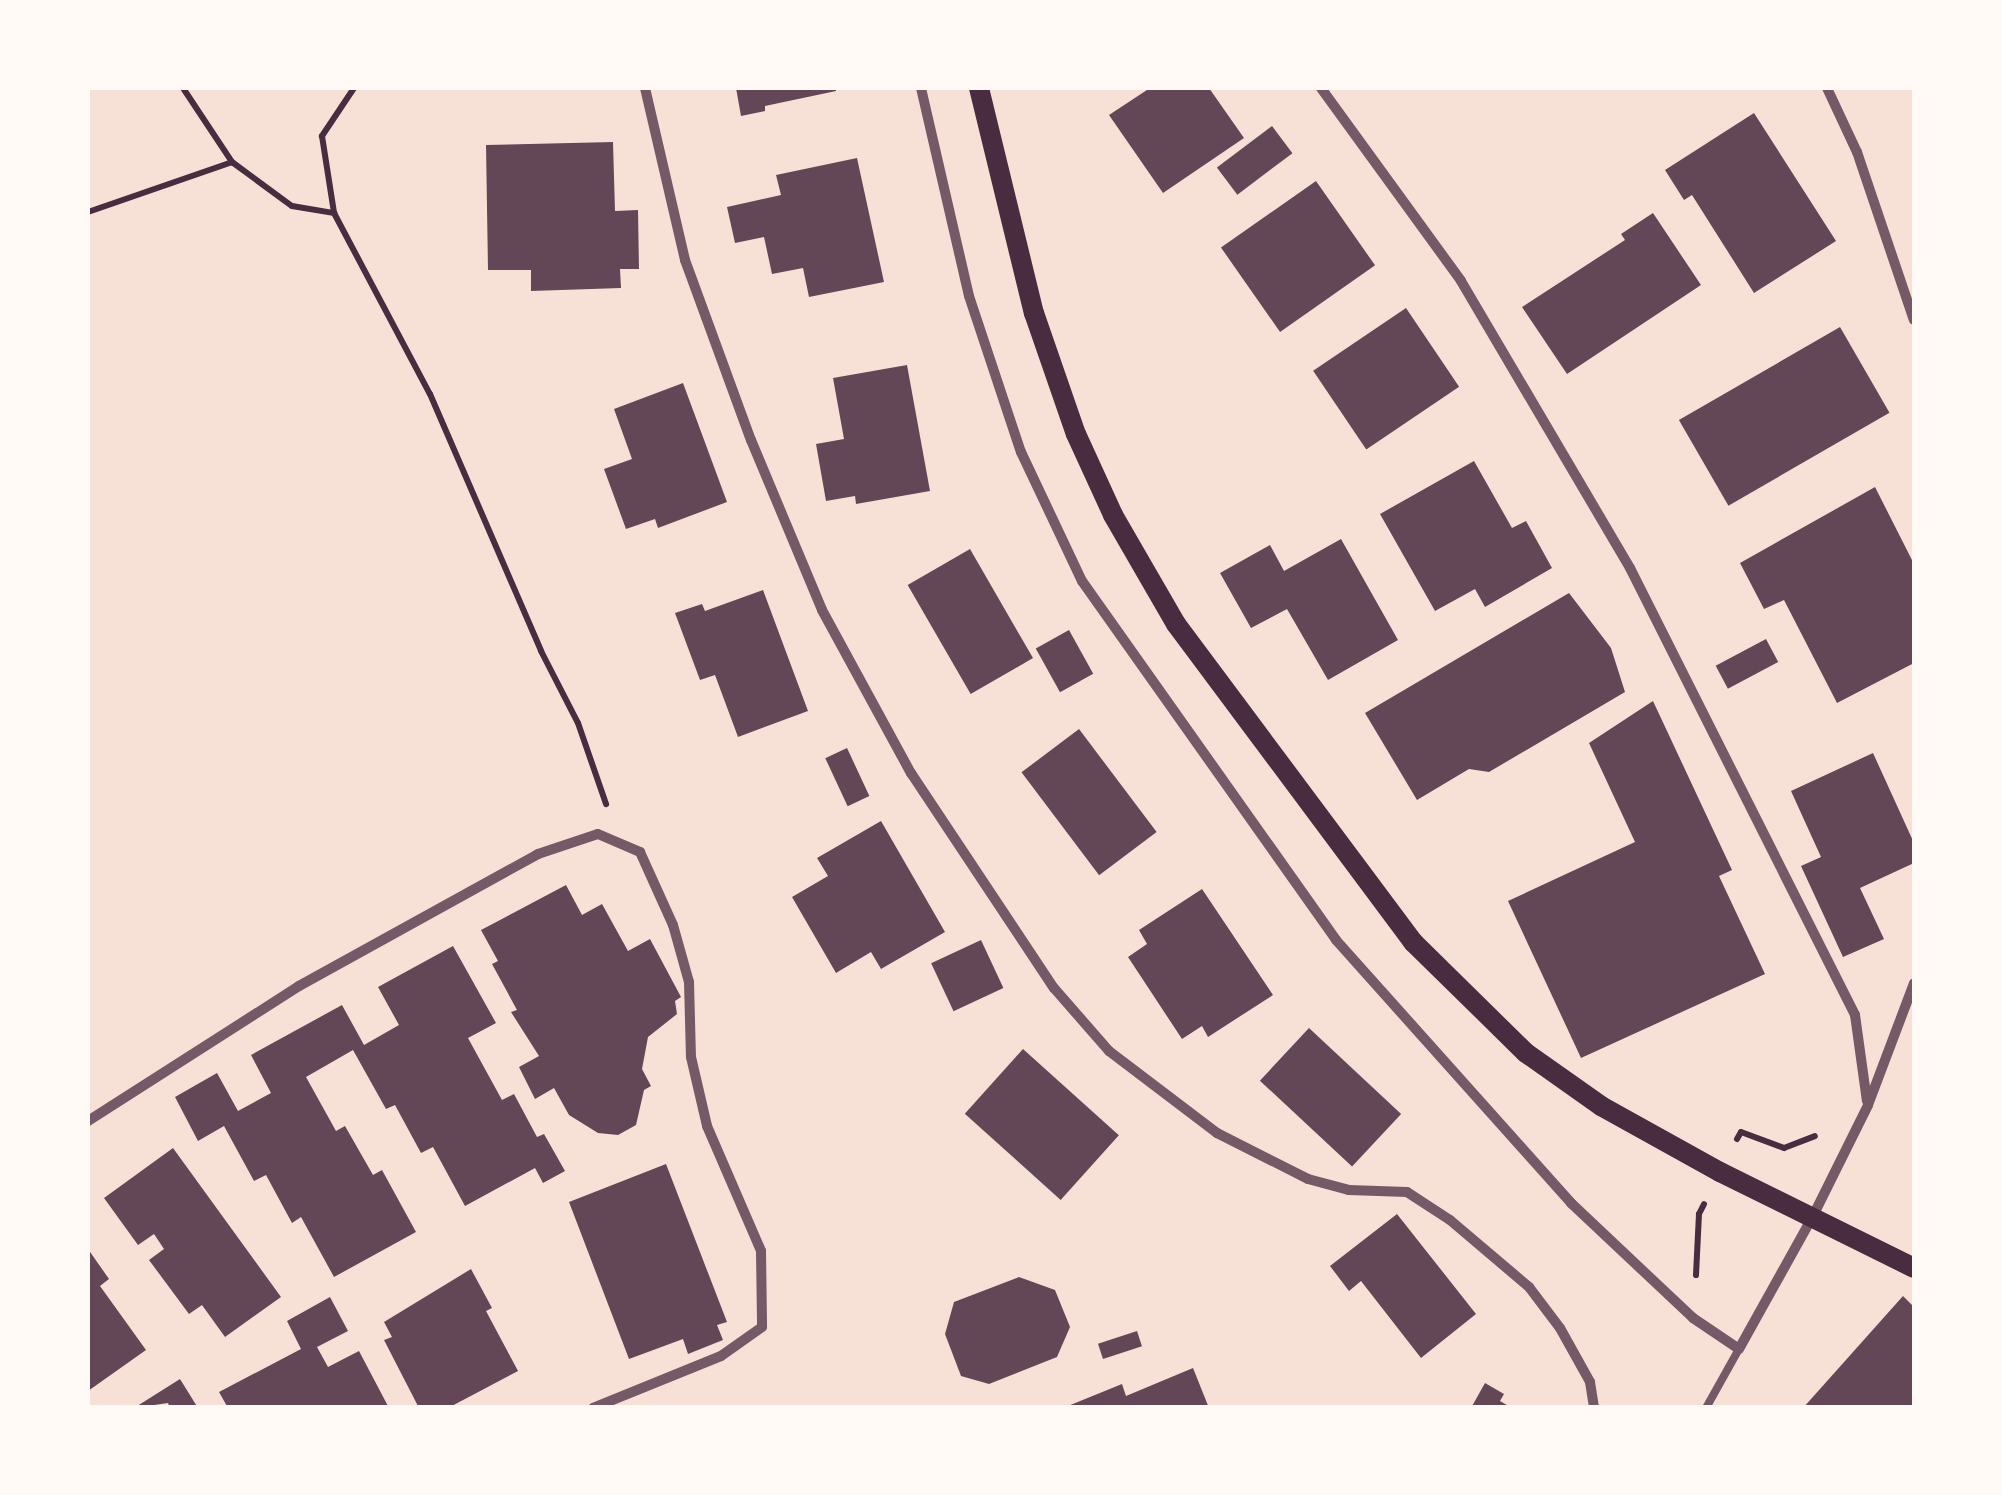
<!DOCTYPE html>
<html>
<head>
<meta charset="utf-8">
<style>
  body { margin:0 }
  #map { position:relative; width:2002px; height:1495px; overflow:hidden; background:#f7e1d7; font-family:"Playfair Display",serif }
  div>[style] { position:absolute }
  .building>* { inset:0; background:#644757; transform-origin:0 0 }
  .path>* { height:6px; margin:-3px; padding:0 3px; transform-origin:3px; border-radius:3px; background:#4a2c40 }
  .service>* { height:8px; margin:-4px; padding:0 4px; transform-origin:4px; border-radius:4px; background:#755966 }
  .minor>* { height:10px; margin:-5px; padding:0 5px; transform-origin:5px; border-radius:5px; background:#755966 }
  .secondary>* { height:20px; margin:-10px; padding:0 10px; transform-origin:10px; border-radius:10px; background:#4a2c40 }
  span { translate:-50% -50%; white-space:nowrap; text-align:center; line-height:1.15; -webkit-text-stroke:10px #fffaf5; paint-order:stroke }
  .frame { position:absolute; inset:0; border:90px solid #fffaf5; pointer-events:none }
</style>
</head>
<body>
<div id="map">
  <div class="building">
    <i style="clip-path:polygon(736px 88px,836px 88px,836px 91px,765px 106px,765px 111px,741px 116px)"></i>
    <i style="clip-path:polygon(1150px 88px,1209px 88px,1244px 138px,1163px 193px,1109px 115px)"></i>
    <i style="clip-path:polygon(1754px 113px,1836px 241px,1754px 293px,1692px 195px,1684px 200px,1665px 170px)"></i>
    <i style="left:1272px;top:126px;width:34px;height:69px;rotate:53deg"></i>
    <i style="clip-path:polygon(613px 142px,615px 211px,638px 210px,639px 269px,620px 269px,621px 288px,531px 291px,531px 270px,488px 270px,486px 145px)"></i>
    <i style="clip-path:polygon(857px 158px,884px 282px,809px 297px,803px 268px,772px 274px,764px 237px,735px 243px,727px 207px,781px 195px,776px 175px)"></i>
    <i style="left:1316px;top:181px;width:103px;height:116px;rotate:55deg"></i>
    <i style="clip-path:polygon(1653px 213px,1701px 285px,1567px 374px,1522px 307px,1625px 240px,1621px 234px)"></i>
    <i style="left:1406px;top:308px;width:95px;height:112px;rotate:56deg"></i>
    <i style="left:1840px;top:327px;width:99px;height:186px;rotate:60deg"></i>
    <i style="clip-path:polygon(907px 365px,930px 491px,856px 504px,855px 496px,826px 501px,816px 444px,844px 439px,833px 378px)"></i>
    <i style="clip-path:polygon(683px 383px,727px 502px,658px 528px,655px 519px,626px 529px,604px 469px,632px 459px,614px 409px)"></i>
    <i style="clip-path:polygon(1474px 461px,1512px 528px,1526px 521px,1552px 568px,1485px 607px,1475px 589px,1435px 611px,1380px 514px)"></i>
    <i style="clip-path:polygon(1875px 487px,1914px 564px,1914px 663px,1837px 703px,1784px 600px,1764px 609px,1740px 563px)"></i>
    <i style="clip-path:polygon(1341px 539px,1398px 640px,1328px 680px,1287px 609px,1251px 628px,1220px 573px,1270px 545px,1284px 571px)"></i>
    <i style="left:970px;top:549px;width:126px;height:72px;rotate:60deg"></i>
    <i style="clip-path:polygon(763px 590px,808px 711px,738px 737px,715px 675px,700px 680px,675px 613px,702px 604px,705px 611px)"></i>
    <i style="clip-path:polygon(1569px 593px,1611px 648px,1625px 692px,1489px 772px,1469px 769px,1417px 800px,1365px 713px)"></i>
    <i style="left:1069px;top:630px;width:50px;height:38px;rotate:61deg"></i>
    <i style="left:1766px;top:639px;width:26px;height:57px;rotate:62deg"></i>
    <i style="clip-path:polygon(1653px 701px,1732px 870px,1719px 876px,1765px 974px,1581px 1058px,1508px 901px,1635px 842px,1589px 743px)"></i>
    <i style="left:1079px;top:729px;width:129px;height:72px;rotate:53deg"></i>
    <i style="left:847px;top:748px;width:53px;height:24px;rotate:65deg"></i>
    <i style="clip-path:polygon(1873px 753px,1914px 843px,1914px 863px,1860px 888px,1884px 939px,1843px 957px,1801px 866px,1821px 857px,1791px 791px)"></i>
    <i style="clip-path:polygon(881px 821px,945px 932px,881px 969px,871px 952px,836px 973px,792px 897px,828px 876px,817px 858px)"></i>
    <i style="clip-path:polygon(566px 885px,582px 915px,602px 904px,628px 951px,650px 939px,681px 997px,675px 1001px,677px 1014px,648px 1037px,642px 1069px,651px 1086px,644px 1090px,636px 1125px,618px 1135px,598px 1133px,569px 1115px,554px 1088px,535px 1099px,519px 1067px,539px 1056px,511px 1012px,517px 1010px,492px 964px,498px 961px,481px 930px)"></i>
    <i style="clip-path:polygon(1202px 889px,1273px 995px,1208px 1037px,1202px 1026px,1182px 1039px,1128px 957px,1147px 944px,1139px 930px)"></i>
    <i style="left:981px;top:940px;width:53px;height:55px;rotate:65deg"></i>
    <i style="clip-path:polygon(453px 946px,496px 1023px,468px 1038px,502px 1100px,514px 1094px,537px 1137px,544px 1134px,565px 1171px,543px 1183px,535px 1168px,465px 1206px,433px 1147px,421px 1153px,395px 1105px,386px 1109px,353px 1050px,306px 1077px,336px 1131px,345px 1126px,373px 1175px,382px 1170px,416px 1232px,334px 1277px,301px 1217px,292px 1223px,266px 1175px,254px 1181px,224px 1126px,198px 1141px,175px 1097px,217px 1073px,238px 1111px,271px 1093px,251px 1055px,342px 1005px,364px 1045px,399px 1025px,378px 987px)"></i>
    <i style="left:1309px;top:1028px;width:126px;height:72px;rotate:43deg"></i>
    <i style="left:1023px;top:1049px;width:129px;height:87px;rotate:42deg"></i>
    <i style="clip-path:polygon(173px 1148px,281px 1297px,225px 1337px,202px 1305px,189px 1314px,149px 1260px,164px 1249px,154px 1234px,138px 1245px,104px 1198px)"></i>
    <i style="clip-path:polygon(666px 1164px,727px 1322px,717px 1325px,723px 1340px,688px 1354px,683px 1339px,629px 1359px,569px 1202px)"></i>
    <i style="clip-path:polygon(1397px 1214px,1476px 1314px,1421px 1358px,1361px 1281px,1349px 1291px,1330px 1266px)"></i>
    <i style="clip-path:polygon(88px 1249px,109px 1279px,100px 1286px,146px 1350px,88px 1391px)"></i>
    <i style="clip-path:polygon(471px 1269px,492px 1308px,486px 1311px,518px 1371px,448px 1408px,419px 1408px,384px 1340px,392px 1337px,384px 1322px)"></i>
    <i style="clip-path:polygon(1019px 1277px,1055px 1290px,1070px 1327px,1057px 1357px,989px 1384px,961px 1376px,945px 1334px,954px 1302px)"></i>
    <i style="clip-path:polygon(1903px 1296px,1914px 1307px,1914px 1408px,1803px 1408px)"></i>
    <i style="clip-path:polygon(330px 1297px,348px 1331px,317px 1347px,328px 1367px,359px 1351px,389px 1408px,228px 1408px,219px 1392px,301px 1349px,287px 1321px)"></i>
    <i style="left:1137px;top:1331px;width:16px;height:41px;rotate:72deg"></i>
    <i style="clip-path:polygon(1193px 1368px,1209px 1408px,1063px 1408px,1122px 1384px,1126px 1396px)"></i>
    <i style="clip-path:polygon(180px 1379px,198px 1408px,170px 1408px,168px 1403px,134px 1408px)"></i>
    <i style="clip-path:polygon(1485px 1383px,1504px 1394px,1500px 1401px,1512px 1408px,1471px 1408px)"></i>
  </div>
  <div class="path">
    <i style="left:183px;top:88px;width:89px;rotate:56.5deg"></i>
    <i style="left:232px;top:162px;width:74px;rotate:36.3deg"></i>
    <i style="left:292px;top:206px;width:43px;rotate:9.5deg"></i>
    <i style="left:354px;top:88px;width:58px;rotate:123.7deg"></i>
    <i style="left:322px;top:136px;width:78px;rotate:81.1deg"></i>
    <i style="left:334px;top:213px;width:205px;rotate:62.1deg"></i>
    <i style="left:430px;top:394px;width:280px;rotate:66.6deg"></i>
    <i style="left:541px;top:651px;width:81px;rotate:62.8deg"></i>
    <i style="left:578px;top:723px;width:86px;rotate:70.9deg"></i>
    <i style="left:88px;top:212px;width:152px;rotate:-19.1deg"></i>
    <i style="left:1737px;top:1139px;width:8px;rotate:-60deg"></i>
    <i style="left:1741px;top:1132px;width:46px;rotate:20.4deg"></i>
    <i style="left:1784px;top:1148px;width:33px;rotate:-21deg"></i>
    <i style="left:1696px;top:1275px;width:61px;rotate:-87.2deg"></i>
    <i style="left:1699px;top:1214px;width:11px;rotate:-63deg"></i>
  </div>
  <div class="service">
    <i style="left:1706px;top:1408px;width:68px;rotate:-60.8deg"></i>
  </div>
  <div class="minor">
    <i style="left:645px;top:88px;width:177px;rotate:76.9deg"></i>
    <i style="left:685px;top:260px;width:192px;rotate:69.9deg"></i>
    <i style="left:751px;top:440px;width:184px;rotate:67.3deg"></i>
    <i style="left:822px;top:610px;width:186px;rotate:61.4deg"></i>
    <i style="left:911px;top:773px;width:258px;rotate:56.4deg"></i>
    <i style="left:1054px;top:988px;width:84px;rotate:48.9deg"></i>
    <i style="left:1109px;top:1051px;width:136px;rotate:37.2deg"></i>
    <i style="left:1217px;top:1133px;width:102px;rotate:26.8deg"></i>
    <i style="left:1308px;top:1179px;width:42px;rotate:15deg"></i>
    <i style="left:1349px;top:1190px;width:58px;rotate:2deg"></i>
    <i style="left:1407px;top:1192px;width:51px;rotate:33.1deg"></i>
    <i style="left:1450px;top:1220px;width:104px;rotate:40.3deg"></i>
    <i style="left:1529px;top:1287px;width:51px;rotate:52.9deg"></i>
    <i style="left:1560px;top:1328px;width:62px;rotate:60.9deg"></i>
    <i style="left:1590px;top:1382px;width:26px;rotate:81deg"></i>
    <i style="left:921px;top:88px;width:213px;rotate:77deg"></i>
    <i style="left:969px;top:296px;width:164px;rotate:71.6deg"></i>
    <i style="left:1021px;top:452px;width:143px;rotate:64.7deg"></i>
    <i style="left:1082px;top:581px;width:440px;rotate:54.7deg"></i>
    <i style="left:1336px;top:940px;width:353px;rotate:48.2deg"></i>
    <i style="left:1571px;top:1203px;width:168px;rotate:43.3deg"></i>
    <i style="left:1693px;top:1318px;width:55px;rotate:34deg"></i>
    <i style="left:1739px;top:1349px;width:152px;rotate:-60.9deg"></i>
    <i style="left:1813px;top:1216px;width:124px;rotate:-63.6deg"></i>
    <i style="left:1868px;top:1105px;width:130px;rotate:-69.3deg"></i>
    <i style="left:1321px;top:88px;width:238px;rotate:54deg"></i>
    <i style="left:1461px;top:281px;width:333px;rotate:59.5deg"></i>
    <i style="left:1630px;top:568px;width:500px;rotate:63.28deg"></i>
    <i style="left:1855px;top:1015px;width:87px;rotate:82.1deg"></i>
    <i style="left:1827px;top:88px;width:71px;rotate:64.9deg"></i>
    <i style="left:1857px;top:152px;width:177px;rotate:71.3deg"></i>
    <i style="left:88px;top:1121px;width:250px;rotate:-32.6deg"></i>
    <i style="left:299px;top:986px;width:273px;rotate:-28.9deg"></i>
    <i style="left:538px;top:854px;width:63px;rotate:-18.4deg"></i>
    <i style="left:598px;top:834px;width:46px;rotate:23.2deg"></i>
    <i style="left:640px;top:852px;width:80px;rotate:65.7deg"></i>
    <i style="left:673px;top:925px;width:59px;rotate:74.3deg"></i>
    <i style="left:689px;top:982px;width:75px;rotate:88.5deg"></i>
    <i style="left:691px;top:1057px;width:71px;rotate:76.9deg"></i>
    <i style="left:707px;top:1126px;width:136px;rotate:66.6deg"></i>
    <i style="left:761px;top:1251px;width:76px;rotate:89.2deg"></i>
    <i style="left:762px;top:1327px;width:50px;rotate:144.7deg"></i>
    <i style="left:721px;top:1356px;width:138px;rotate:157.9deg"></i>
  </div>
  <div class="secondary">
    <i style="left:979px;top:88px;width:232px;rotate:76.3deg"></i>
    <i style="left:1034px;top:313px;width:128px;rotate:70.9deg"></i>
    <i style="left:1076px;top:434px;width:89px;rotate:65.4deg"></i>
    <i style="left:1113px;top:515px;width:126px;rotate:60deg"></i>
    <i style="left:1176px;top:624px;width:397px;rotate:53.3deg"></i>
    <i style="left:1413px;top:942px;width:158px;rotate:44.5deg"></i>
    <i style="left:1526px;top:1053px;width:92px;rotate:35.2deg"></i>
    <i style="left:1601px;top:1106px;width:136px;rotate:29deg"></i>
    <i style="left:1720px;top:1172px;width:216px;rotate:26.3deg"></i>
  </div>
  <div class="frame"></div>
</div>
</body>
</html>
